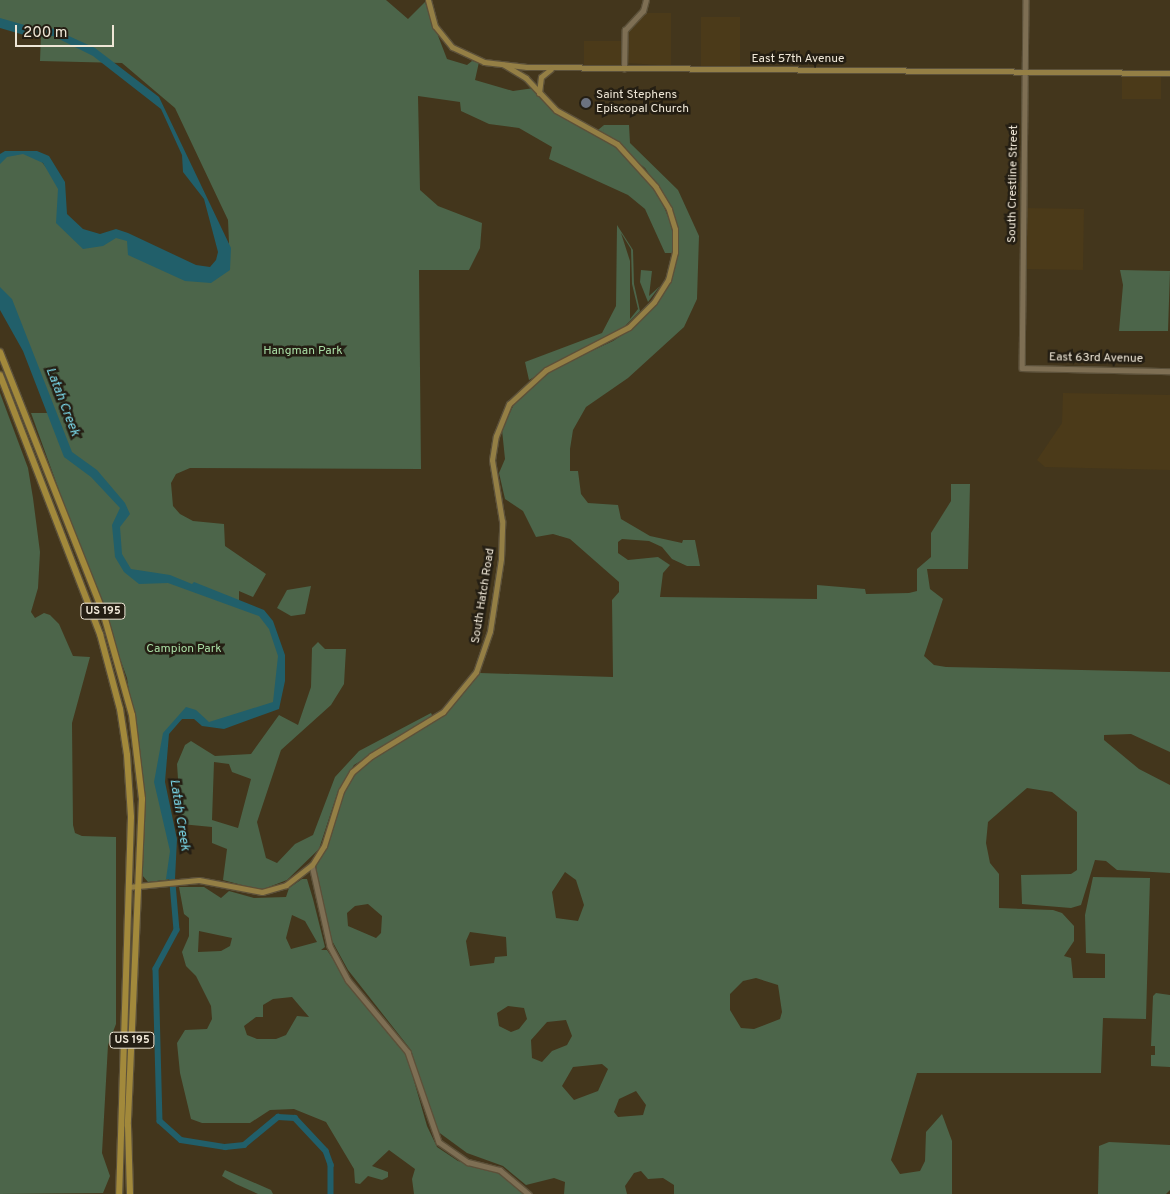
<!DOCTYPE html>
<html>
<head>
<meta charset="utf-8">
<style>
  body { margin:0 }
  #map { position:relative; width:1170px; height:1194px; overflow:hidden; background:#43361c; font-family:Overpass,sans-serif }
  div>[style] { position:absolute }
  .built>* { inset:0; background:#4b3a19; transform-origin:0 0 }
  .green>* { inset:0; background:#4c654a }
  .water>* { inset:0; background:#215f6a }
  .river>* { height:5.5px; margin:-2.75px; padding:0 2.75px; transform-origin:2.75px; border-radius:2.75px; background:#215f6a }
  .roads { filter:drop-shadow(1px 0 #5c513a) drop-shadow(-1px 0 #5c513a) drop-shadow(0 1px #5c513a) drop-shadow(0 -1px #5c513a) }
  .minor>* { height:4.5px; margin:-2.25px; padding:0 2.25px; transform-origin:2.25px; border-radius:2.25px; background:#7e6f54 }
  .major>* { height:5px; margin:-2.5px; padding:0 2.5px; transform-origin:2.5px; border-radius:2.5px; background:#947f45 }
  .highway>* { height:6px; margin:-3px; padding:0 3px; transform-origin:3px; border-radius:3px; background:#a2893b }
  .dots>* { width:14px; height:14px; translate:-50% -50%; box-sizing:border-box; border:2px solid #241e13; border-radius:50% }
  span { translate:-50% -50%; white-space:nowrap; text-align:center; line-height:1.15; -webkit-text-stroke:5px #241e13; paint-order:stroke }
  .shield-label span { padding:1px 4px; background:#241e13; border:1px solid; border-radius:4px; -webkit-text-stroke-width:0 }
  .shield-label { font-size:11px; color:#eee6d6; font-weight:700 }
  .street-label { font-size:12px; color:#eee6d6 }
  .poi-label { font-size:12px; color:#eee6d6 }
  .left { translate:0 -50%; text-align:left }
  .park-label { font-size:12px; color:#a9dea5 }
  .water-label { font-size:14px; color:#7cdcee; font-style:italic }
  .scale { position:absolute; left:15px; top:25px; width:99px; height:22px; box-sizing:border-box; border:2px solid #eee6d6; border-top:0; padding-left:6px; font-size:15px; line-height:18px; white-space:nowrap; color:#eee6d6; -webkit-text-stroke:4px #241e13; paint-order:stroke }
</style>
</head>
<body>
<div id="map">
  <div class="built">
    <i style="clip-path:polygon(646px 13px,671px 13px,671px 66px,628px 63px,628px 31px)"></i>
    <i style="left:701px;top:17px;width:39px;height:49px"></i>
    <i style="left:584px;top:41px;width:37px;height:25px"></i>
    <i style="left:1122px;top:77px;width:39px;height:22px"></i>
    <i style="left:1026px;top:208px;width:58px;height:61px;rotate:1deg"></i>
    <i style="clip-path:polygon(1063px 393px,1170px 395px,1170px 470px,1045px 467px,1037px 460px,1062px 423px)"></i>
  </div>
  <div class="green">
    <i style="clip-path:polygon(0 0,386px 0,408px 19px,425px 2px,447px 59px,467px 65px,472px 61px,479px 62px,475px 80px,513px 91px,534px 88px,559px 115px,618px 147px,658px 192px,673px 229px,673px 253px,665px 253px,645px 209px,628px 195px,549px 159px,552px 147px,519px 128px,489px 124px,461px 111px,460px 102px,418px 96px,420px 190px,438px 206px,482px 223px,480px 248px,469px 270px,419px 270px,421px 469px,190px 468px,176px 474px,171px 483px,173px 506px,180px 514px,193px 521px,224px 524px,225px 546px,266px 574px,253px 597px,239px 591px,239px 602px,261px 613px,271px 626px,282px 656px,276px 704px,209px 725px,188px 713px,167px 733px,160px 758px,174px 851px,173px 879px,148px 882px,142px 875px,145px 799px,127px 678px,31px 413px,52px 413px,0 298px,0 159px,20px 151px,35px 154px,62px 186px,60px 205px,79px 237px,115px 233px,210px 276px,229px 243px,228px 220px,175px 108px,122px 63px,40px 61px,41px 33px,0 23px)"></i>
    <i style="clip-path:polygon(evenodd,604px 125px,629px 125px,630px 143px,678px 190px,699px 236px,697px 299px,684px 327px,628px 378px,586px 407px,573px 430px,570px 449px,570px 471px,578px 471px,581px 494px,588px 503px,618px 505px,621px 519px,650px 536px,682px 543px,683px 540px,695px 540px,700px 566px,687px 566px,672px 559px,662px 547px,649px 541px,622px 539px,618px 542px,618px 553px,628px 560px,658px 557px,670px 565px,663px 573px,660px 597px,817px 599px,817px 585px,865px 589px,866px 594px,909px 593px,917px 591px,917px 569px,931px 557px,931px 533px,951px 501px,951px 484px,970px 484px,968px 569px,927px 569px,930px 589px,943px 599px,924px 656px,934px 665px,946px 667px,1170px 672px,1170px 752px,1131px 734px,1104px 735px,1104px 740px,1139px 769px,1170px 785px,1170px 873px,1117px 870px,1106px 861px,1095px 860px,1081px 905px,1071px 908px,1022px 904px,1021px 875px,1071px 874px,1077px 870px,1077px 812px,1052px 792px,1027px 788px,988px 822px,986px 843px,990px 863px,999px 874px,999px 908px,1053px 910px,1062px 913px,1074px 926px,1074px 941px,1064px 956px,1071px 958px,1073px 978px,1105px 978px,1105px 954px,1086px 953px,1085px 915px,1093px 877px,1150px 878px,1146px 1019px,1103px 1018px,1101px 1073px,917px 1073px,891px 1160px,900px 1174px,920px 1171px,925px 1161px,926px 1132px,942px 1114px,952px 1141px,952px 1194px,674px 1194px,674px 1185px,663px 1178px,648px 1179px,641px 1171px,634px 1173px,625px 1186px,627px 1194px,564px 1194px,565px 1182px,554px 1178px,526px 1185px,503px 1166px,467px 1153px,437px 1131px,411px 1050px,348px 970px,330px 937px,317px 886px,316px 862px,331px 837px,345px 787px,363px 764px,445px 714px,480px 673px,613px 677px,612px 600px,619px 592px,619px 582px,570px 539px,553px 534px,536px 537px,523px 511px,505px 499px,499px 473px,505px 459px,502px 430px,514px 404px,542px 374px,613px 341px,637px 325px,673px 275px,679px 231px,673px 210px,645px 168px,598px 130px,604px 125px,565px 872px,576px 880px,584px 905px,578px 921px,556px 918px,552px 892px,565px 872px,604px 125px,368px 904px,382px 916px,381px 933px,376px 938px,348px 926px,347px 913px,355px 906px,368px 904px,604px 125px,470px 932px,506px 937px,507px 956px,495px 957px,494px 963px,470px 966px,466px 941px,470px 932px,604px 125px,756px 978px,778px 985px,782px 1012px,780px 1019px,754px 1029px,741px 1028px,730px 1010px,730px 994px,743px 981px,756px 978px,604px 125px,508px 1006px,524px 1008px,527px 1019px,519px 1029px,511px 1032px,499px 1026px,497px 1013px,508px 1006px,604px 125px,566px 1020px,572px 1036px,567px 1045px,552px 1051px,542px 1062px,532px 1058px,531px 1040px,547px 1022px,566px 1020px,604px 125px,602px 1064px,608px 1069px,598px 1091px,574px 1100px,562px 1086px,573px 1067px,602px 1064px,604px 125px,636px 1091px,646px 1105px,643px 1115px,618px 1117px,614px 1112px,619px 1099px,636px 1091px)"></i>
    <i style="clip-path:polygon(evenodd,617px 225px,633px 250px,634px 284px,640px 311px,624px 327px,529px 380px,525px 362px,602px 333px,616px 306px,617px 225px,621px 233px,631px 249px,632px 284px,638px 309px,630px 319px,630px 261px,621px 233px)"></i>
    <i style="clip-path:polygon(641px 270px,652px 271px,649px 296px,660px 286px,648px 302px,640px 282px)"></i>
    <i style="clip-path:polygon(1120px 270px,1170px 271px,1168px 331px,1119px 331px,1123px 285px)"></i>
    <i style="clip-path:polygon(0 393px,28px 468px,33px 498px,40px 552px,38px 588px,31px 612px,35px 618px,44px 613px,50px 615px,59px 624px,73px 656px,90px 657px,72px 723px,73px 825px,75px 833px,82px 836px,116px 837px,116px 1024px,108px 1045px,102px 1153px,110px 1176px,103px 1193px,0 1194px)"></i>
    <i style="clip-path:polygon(311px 586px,305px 614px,291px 616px,277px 608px,287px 590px)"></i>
    <i style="clip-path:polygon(evenodd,318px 642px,325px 649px,346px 649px,344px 684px,331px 705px,281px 750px,257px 822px,266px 858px,277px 863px,295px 844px,313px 835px,335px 777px,359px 751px,431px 713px,433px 717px,354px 765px,338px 791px,319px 849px,287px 880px,261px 890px,223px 880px,227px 849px,212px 843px,212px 827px,181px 824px,177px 764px,185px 745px,191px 741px,215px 756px,251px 754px,279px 715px,298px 725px,311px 687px,312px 648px,318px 642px,214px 762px,229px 764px,232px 772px,251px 779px,238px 828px,212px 820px,214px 762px)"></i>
    <i style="clip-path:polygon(evenodd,302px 879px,307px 879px,313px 899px,325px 947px,321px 950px,327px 950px,351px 987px,406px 1053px,427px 1126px,437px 1147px,458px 1161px,499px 1172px,526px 1194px,414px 1194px,412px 1179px,415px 1169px,389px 1150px,372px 1166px,388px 1172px,388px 1177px,382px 1180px,368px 1176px,360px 1184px,355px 1183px,354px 1169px,326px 1122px,294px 1109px,270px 1110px,250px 1123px,202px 1123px,191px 1119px,180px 1073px,177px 1043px,185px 1030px,207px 1029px,212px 1019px,211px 1006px,196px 976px,186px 966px,182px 952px,189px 936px,189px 918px,184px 914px,179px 887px,204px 887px,221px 898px,229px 891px,254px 898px,286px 897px,289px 888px,302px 879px,292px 915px,305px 921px,317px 942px,291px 949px,286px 938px,292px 915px,302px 879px,199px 931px,232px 938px,230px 946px,221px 951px,198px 952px,199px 931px,302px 879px,292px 997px,309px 1017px,297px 1016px,286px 1035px,276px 1039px,257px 1039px,247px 1035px,244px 1026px,256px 1017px,263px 1017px,263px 1005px,273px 999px,292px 997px)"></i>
    <i style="clip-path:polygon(1156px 993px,1170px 995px,1170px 1067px,1151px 1066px,1151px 1055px,1155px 1055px,1155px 1046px,1151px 1046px,1153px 996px)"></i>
    <i style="clip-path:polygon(1109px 1142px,1170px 1145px,1170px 1190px,1166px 1194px,1098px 1194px,1099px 1146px)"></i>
    <i style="clip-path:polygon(225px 1170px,271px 1190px,273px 1194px,258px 1194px,236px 1184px,222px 1176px)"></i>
  </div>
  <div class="water">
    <i style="clip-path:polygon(0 18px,35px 28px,47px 26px,95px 48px,159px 97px,231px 248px,230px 270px,211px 283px,185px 281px,128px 255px,127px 241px,116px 238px,103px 246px,83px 249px,56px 223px,58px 189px,43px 163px,23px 154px,7px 157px,0 164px,0 154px,5px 151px,37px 151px,49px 156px,65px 182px,67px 214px,83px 229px,100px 234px,116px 229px,128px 233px,196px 265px,210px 267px,216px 260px,218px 252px,204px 199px,183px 172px,182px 155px,161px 109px,93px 56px,53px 36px,31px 37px,0 28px)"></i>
    <i style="clip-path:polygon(0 287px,12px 299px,72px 452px,97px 470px,125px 503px,130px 514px,120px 527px,122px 554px,131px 569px,170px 575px,192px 584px,194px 582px,264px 610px,273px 621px,285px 655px,285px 681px,279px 709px,224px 729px,202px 726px,194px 719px,182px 719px,169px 734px,165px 782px,177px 839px,175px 879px,166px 879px,170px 851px,154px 782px,163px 733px,186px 707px,196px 710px,209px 722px,273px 702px,278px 656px,269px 629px,259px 616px,168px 583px,139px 584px,124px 572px,115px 557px,112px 525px,120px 508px,91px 477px,64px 457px,23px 351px,0 310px)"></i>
  </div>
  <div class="river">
    <i style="left:172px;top:872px;width:58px;rotate:85.1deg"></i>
    <i style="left:177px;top:930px;width:44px;rotate:118.3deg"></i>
    <i style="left:156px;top:969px;width:152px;rotate:88.5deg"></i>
    <i style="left:160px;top:1121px;width:28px;rotate:42deg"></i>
    <i style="left:181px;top:1140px;width:45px;rotate:9deg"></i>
    <i style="left:225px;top:1147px;width:19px;rotate:-6deg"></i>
    <i style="left:244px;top:1145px;width:44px;rotate:-39.5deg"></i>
    <i style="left:278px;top:1117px;width:17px;rotate:3deg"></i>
    <i style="left:295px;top:1118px;width:45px;rotate:46.8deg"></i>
    <i style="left:326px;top:1151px;width:15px;rotate:70deg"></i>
    <i style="left:331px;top:1165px;width:29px;rotate:90deg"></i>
  </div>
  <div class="roads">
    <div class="minor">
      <i style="left:1026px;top:0;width:368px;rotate:90.6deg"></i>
      <i style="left:1022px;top:368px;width:148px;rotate:1.2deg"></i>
      <i style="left:624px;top:69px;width:39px;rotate:-89deg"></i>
      <i style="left:625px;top:30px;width:26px;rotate:-47deg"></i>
      <i style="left:643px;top:11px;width:11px;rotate:-75deg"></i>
      <i style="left:312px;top:865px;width:83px;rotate:77.5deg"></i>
      <i style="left:330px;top:946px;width:38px;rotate:62deg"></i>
      <i style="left:348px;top:980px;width:94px;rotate:50.2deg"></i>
      <i style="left:408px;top:1052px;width:95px;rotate:71deg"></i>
      <i style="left:439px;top:1142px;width:35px;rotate:35deg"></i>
      <i style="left:468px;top:1162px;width:33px;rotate:14deg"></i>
      <i style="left:500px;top:1170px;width:38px;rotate:40deg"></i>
    </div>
    <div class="major">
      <i style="left:428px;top:0;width:27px;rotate:75deg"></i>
      <i style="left:435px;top:26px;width:27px;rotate:51deg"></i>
      <i style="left:452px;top:47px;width:35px;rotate:25deg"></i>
      <i style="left:484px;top:62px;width:43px;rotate:6.6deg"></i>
      <i style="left:527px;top:67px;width:643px;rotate:0.53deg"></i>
      <i style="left:539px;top:93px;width:16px;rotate:-83deg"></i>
      <i style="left:541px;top:77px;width:13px;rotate:-39deg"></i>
      <i style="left:128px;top:887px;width:71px;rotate:-5.6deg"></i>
      <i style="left:199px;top:880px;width:64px;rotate:10.8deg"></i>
      <i style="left:262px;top:892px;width:25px;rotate:-16deg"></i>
      <i style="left:286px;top:885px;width:33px;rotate:-38deg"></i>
      <i style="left:312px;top:865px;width:22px;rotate:-58deg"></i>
      <i style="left:324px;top:846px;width:58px;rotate:-72.8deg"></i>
      <i style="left:341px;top:791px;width:22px;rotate:-60deg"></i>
      <i style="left:352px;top:772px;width:25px;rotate:-40deg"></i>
      <i style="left:371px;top:756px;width:84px;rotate:-31.4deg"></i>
      <i style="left:443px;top:712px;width:52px;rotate:-50.5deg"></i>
      <i style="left:476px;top:672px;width:43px;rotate:-71.1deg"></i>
      <i style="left:490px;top:631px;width:73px;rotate:-81.3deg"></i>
      <i style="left:501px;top:559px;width:38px;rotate:-88deg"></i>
      <i style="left:502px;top:521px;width:62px;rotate:-99.3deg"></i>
      <i style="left:492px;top:460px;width:24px;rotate:-81deg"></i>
      <i style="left:496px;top:436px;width:35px;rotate:-68deg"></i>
      <i style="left:509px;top:404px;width:50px;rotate:-42.6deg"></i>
      <i style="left:546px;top:370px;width:93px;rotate:-27.4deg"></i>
      <i style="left:629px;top:327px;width:35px;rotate:-45deg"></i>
      <i style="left:654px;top:302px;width:26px;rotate:-58deg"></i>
      <i style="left:668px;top:280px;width:29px;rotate:-76deg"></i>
      <i style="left:675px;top:252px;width:23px;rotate:-90deg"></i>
      <i style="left:675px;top:229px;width:21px;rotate:-107deg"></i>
      <i style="left:669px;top:209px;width:26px;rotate:-121deg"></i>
      <i style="left:656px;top:187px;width:58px;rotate:-132.2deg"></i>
      <i style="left:617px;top:144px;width:70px;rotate:-150.9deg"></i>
      <i style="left:556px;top:110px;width:44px;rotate:-133.2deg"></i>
      <i style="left:526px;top:78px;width:26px;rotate:-149deg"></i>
    </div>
    <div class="highway">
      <i style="left:0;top:352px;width:280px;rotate:68.4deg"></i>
      <i style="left:103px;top:612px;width:107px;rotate:74.3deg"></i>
      <i style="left:132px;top:715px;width:85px;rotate:83.2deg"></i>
      <i style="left:142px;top:799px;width:327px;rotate:92.5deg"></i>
      <i style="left:128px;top:1126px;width:68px;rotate:88.3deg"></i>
      <i style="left:0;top:375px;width:278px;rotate:68.9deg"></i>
      <i style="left:100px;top:634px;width:78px;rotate:75.1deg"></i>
      <i style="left:120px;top:709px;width:47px;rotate:81.3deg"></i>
      <i style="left:127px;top:755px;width:62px;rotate:86.3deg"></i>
      <i style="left:131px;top:817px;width:377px;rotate:91.8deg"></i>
    </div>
  </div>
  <div class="dots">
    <i style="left:586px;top:103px;background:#6b7280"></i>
  </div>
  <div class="shield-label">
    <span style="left:103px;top:611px">US 195</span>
    <span style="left:132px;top:1040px">US 195</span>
  </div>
  <div class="street-label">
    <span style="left:798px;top:60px">East 57th Avenue</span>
    <span style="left:1014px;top:184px;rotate:-89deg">South Crestline Street</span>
    <span style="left:1096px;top:359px;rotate:1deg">East 63rd Avenue</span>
    <span style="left:484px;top:596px;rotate:-81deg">South Hatch Road</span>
  </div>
  <div class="poi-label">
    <span class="left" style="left:596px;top:103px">Saint Stephens<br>Episcopal Church</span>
  </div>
  <div class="park-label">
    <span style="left:303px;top:352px">Hangman Park</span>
    <span style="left:184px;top:650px">Campion Park</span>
  </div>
  <div class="water-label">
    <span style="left:62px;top:402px;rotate:69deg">Latah Creek</span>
    <span style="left:179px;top:815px;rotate:81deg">Latah Creek</span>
  </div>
  <div class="scale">200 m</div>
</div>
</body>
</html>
